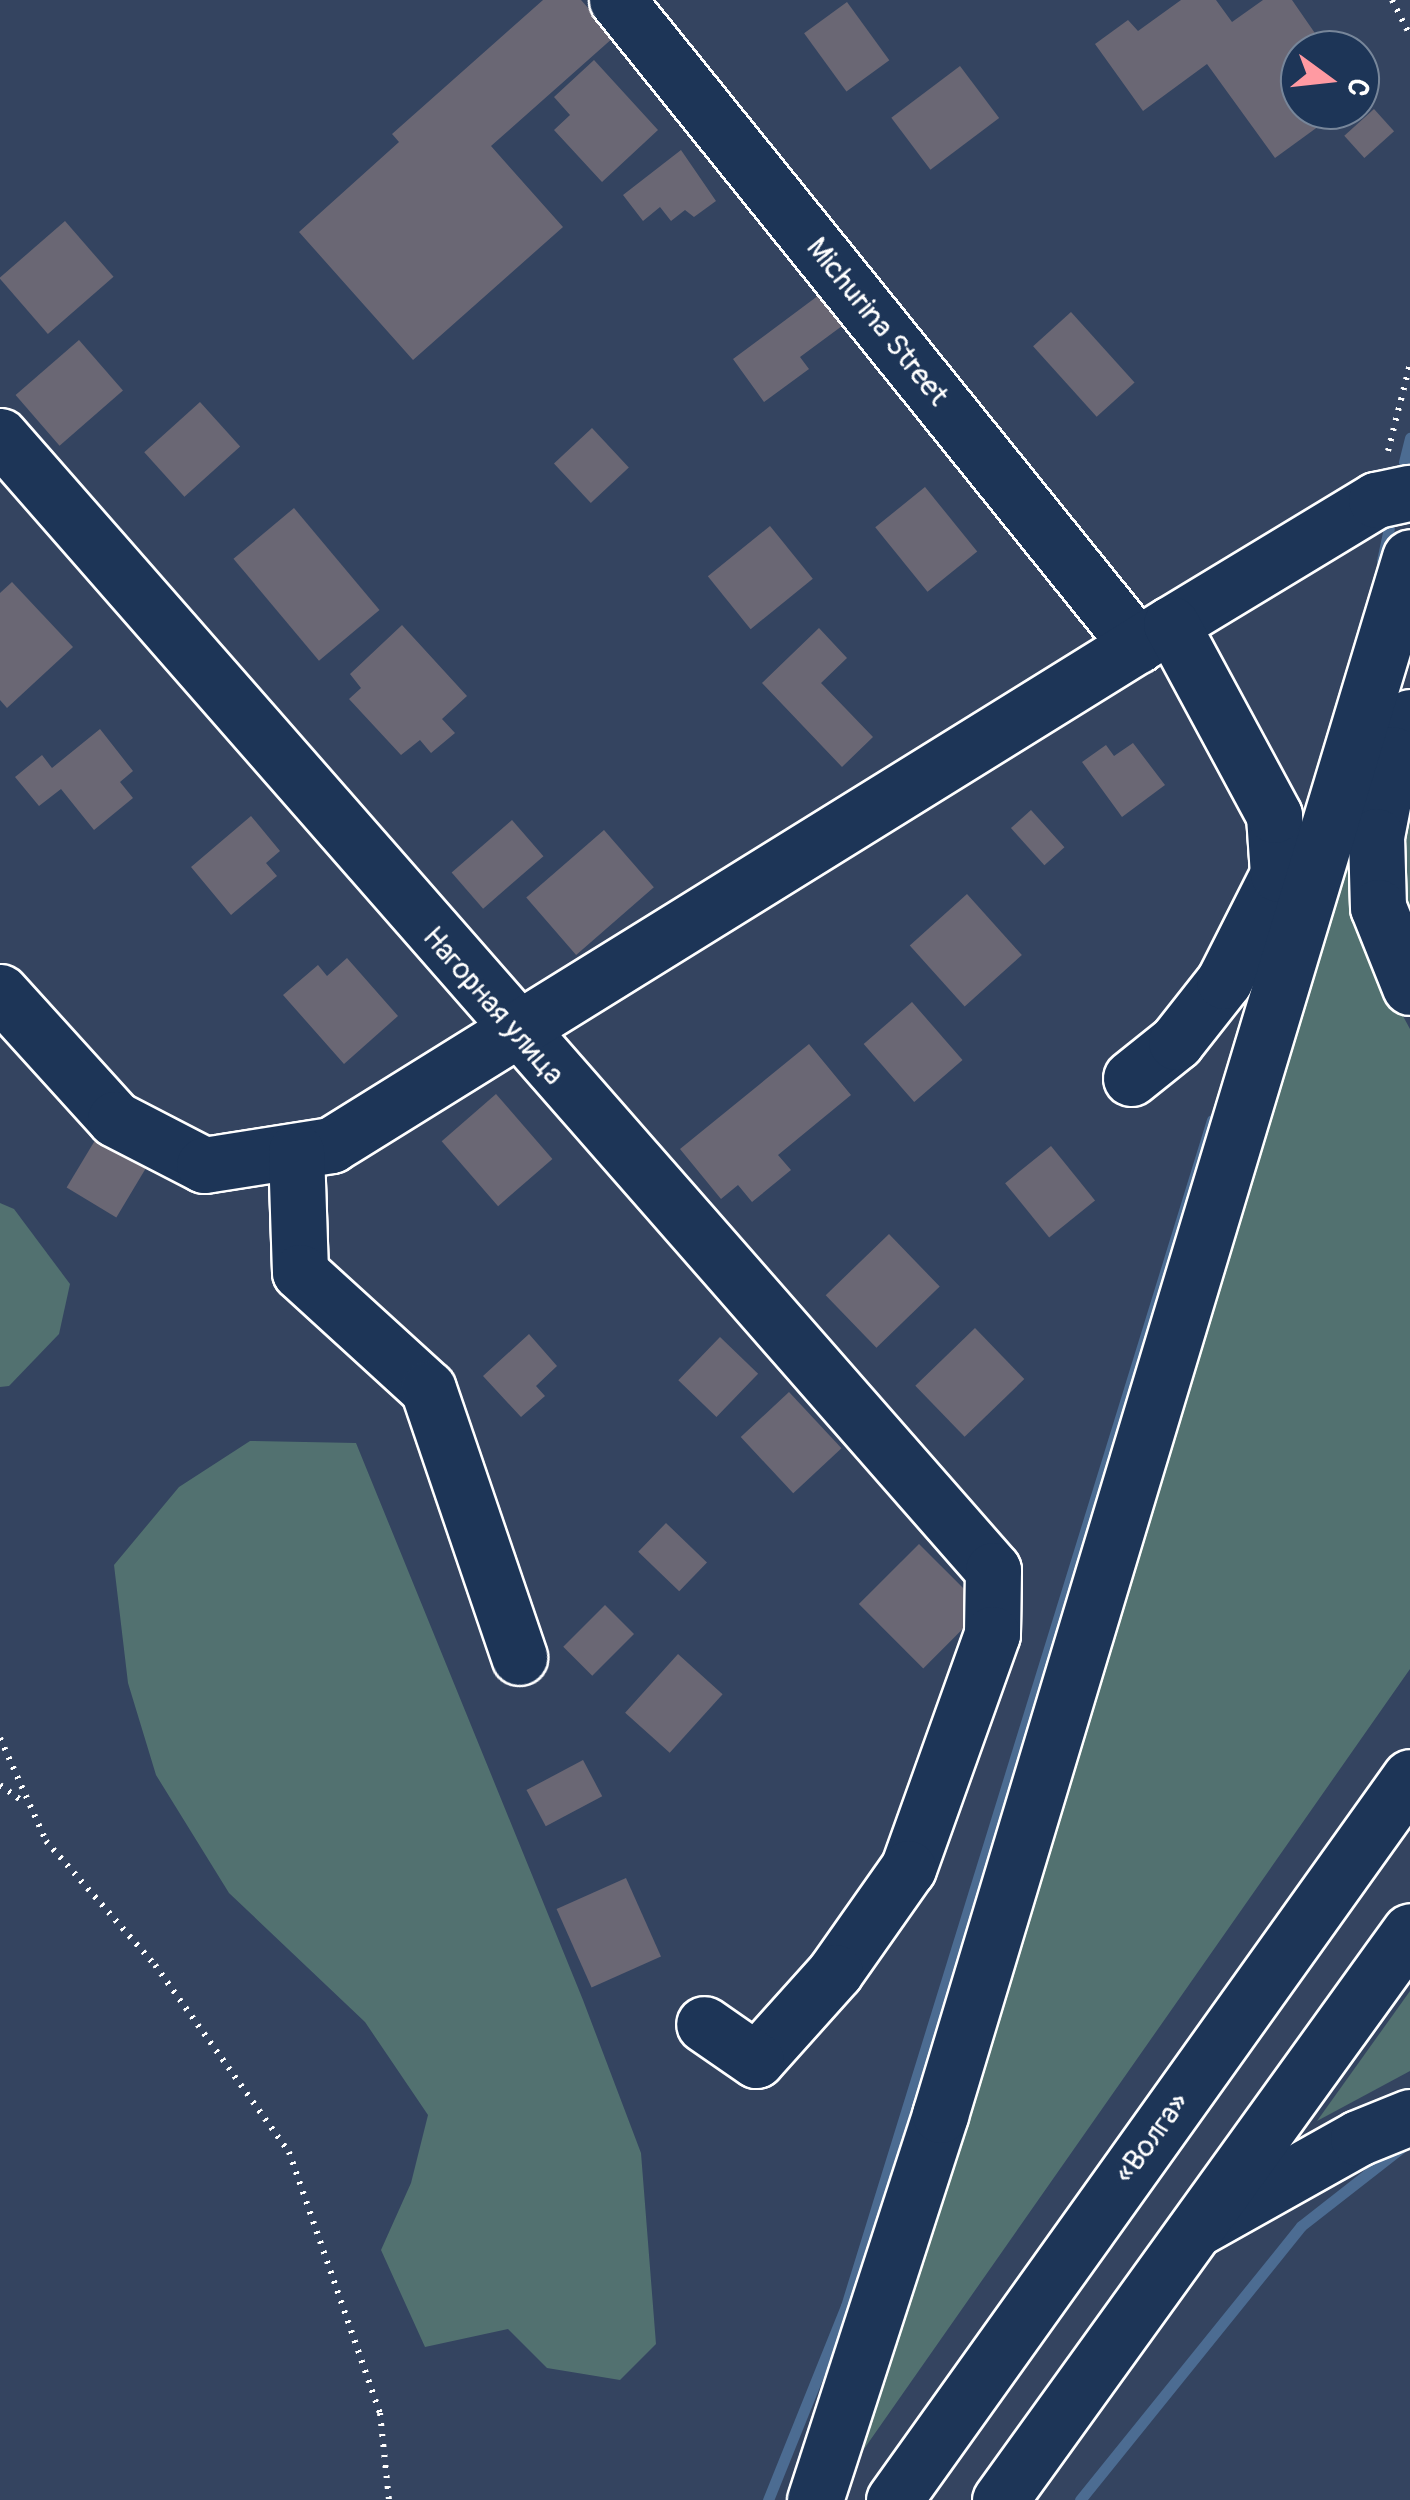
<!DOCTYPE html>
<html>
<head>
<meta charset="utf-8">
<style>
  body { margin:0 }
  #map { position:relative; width:1410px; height:2500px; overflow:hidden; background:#344460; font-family:Pangolin,sans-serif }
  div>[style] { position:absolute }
  .green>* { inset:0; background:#527170 }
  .stream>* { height:11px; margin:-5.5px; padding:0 5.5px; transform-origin:5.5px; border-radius:5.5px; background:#4c6c92 }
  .building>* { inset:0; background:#6a6774; transform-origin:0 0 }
  .path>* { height:6px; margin-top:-3px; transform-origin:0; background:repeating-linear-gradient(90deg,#fff 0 2.5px,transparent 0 10.5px) }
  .roads { filter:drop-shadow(2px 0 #fff) drop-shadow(-2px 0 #fff) drop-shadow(0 2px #fff) drop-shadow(0 -2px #fff) }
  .minor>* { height:55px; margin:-27.5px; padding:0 27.5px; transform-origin:27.5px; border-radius:27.5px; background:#1d3557 }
  .major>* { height:55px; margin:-27.5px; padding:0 27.5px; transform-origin:27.5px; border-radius:27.5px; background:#1d3557 }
  .highway>* { height:55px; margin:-27.5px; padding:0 27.5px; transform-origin:27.5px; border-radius:27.5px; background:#1d3557 }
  span { translate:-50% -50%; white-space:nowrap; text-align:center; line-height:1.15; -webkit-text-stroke:8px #1d3557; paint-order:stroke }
  .street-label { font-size:30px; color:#fff }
  .north { position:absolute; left:1280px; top:30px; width:100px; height:100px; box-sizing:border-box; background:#1d3557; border:2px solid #77869a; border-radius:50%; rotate:105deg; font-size:28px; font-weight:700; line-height:40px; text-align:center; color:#fff }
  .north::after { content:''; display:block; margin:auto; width:35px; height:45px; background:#ff9aa2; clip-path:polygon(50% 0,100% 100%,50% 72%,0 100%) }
</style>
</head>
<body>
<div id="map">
  <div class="green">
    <i style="clip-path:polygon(1410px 767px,1410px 945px,1398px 916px,1396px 811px)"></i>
    <i style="clip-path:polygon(1348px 843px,1363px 942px,1410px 1029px,1410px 1669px,850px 2469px)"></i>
    <i style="clip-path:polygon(0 1203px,14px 1209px,70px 1284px,59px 1334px,9px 1386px,0 1387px)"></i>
    <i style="clip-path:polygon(250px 1441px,356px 1443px,583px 2000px,641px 2153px,656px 2344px,620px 2380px,547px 2368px,508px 2329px,425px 2347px,381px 2250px,411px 2183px,428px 2115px,365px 2022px,229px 1893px,156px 1775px,128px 1683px,114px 1565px,179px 1487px)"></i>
    <i style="clip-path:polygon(1410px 1991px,1410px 2071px,1317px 2121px)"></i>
  </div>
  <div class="stream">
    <i style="left:1404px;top:462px;width:25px;rotate:-76deg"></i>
    <i style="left:1382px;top:561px;width:33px;rotate:-78deg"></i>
    <i style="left:768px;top:2500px;width:209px;rotate:-68.1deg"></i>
    <i style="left:846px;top:2306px;width:1241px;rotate:-72.85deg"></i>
    <i style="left:1080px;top:2500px;width:352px;rotate:-51.1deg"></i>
    <i style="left:1301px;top:2226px;width:128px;rotate:-38deg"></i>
  </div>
  <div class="building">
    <i style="clip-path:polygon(543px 0,581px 0,614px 37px,491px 146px,563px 227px,413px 360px,299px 232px,399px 142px,392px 134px)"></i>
    <i style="clip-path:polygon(1181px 0,1216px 0,1232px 22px,1263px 0,1292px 0,1319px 39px,1300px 50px,1300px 110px,1341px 110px,1275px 158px,1207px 64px,1143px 111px,1095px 44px,1128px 20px,1138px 31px)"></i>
    <i style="left:847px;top:2px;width:72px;height:53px;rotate:54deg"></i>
    <i style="clip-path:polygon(594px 60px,658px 130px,602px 182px,554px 130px,570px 115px,554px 97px)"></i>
    <i style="left:960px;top:66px;width:65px;height:86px;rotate:53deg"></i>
    <i style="left:1374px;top:109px;width:30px;height:40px;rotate:48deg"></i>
    <i style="clip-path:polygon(681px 150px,716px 201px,694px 217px,685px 210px,671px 221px,660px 207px,643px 221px,623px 195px)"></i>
    <i style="left:65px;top:221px;width:74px;height:87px;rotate:49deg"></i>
    <i style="clip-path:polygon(819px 295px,842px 326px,800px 357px,809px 369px,764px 402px,733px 359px)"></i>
    <i style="left:1071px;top:312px;width:95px;height:51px;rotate:48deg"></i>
    <i style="left:79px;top:340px;width:67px;height:84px;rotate:49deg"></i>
    <i style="left:200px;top:402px;width:60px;height:75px;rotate:48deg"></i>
    <i style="left:592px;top:428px;width:54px;height:52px;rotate:47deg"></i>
    <i style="left:925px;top:487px;width:83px;height:64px;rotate:51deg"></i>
    <i style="left:294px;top:508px;width:133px;height:79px;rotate:50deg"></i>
    <i style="left:770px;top:526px;width:68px;height:80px;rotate:51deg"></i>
    <i style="clip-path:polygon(12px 582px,73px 647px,7px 708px,0 700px,0 593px)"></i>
    <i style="clip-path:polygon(402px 625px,467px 696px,442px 719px,455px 733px,431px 753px,420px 740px,401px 755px,349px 699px,361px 688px,350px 674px)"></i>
    <i style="clip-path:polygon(819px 628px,847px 658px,821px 683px,873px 737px,842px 767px,762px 683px)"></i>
    <i style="clip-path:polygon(100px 729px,133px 771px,120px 782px,133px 798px,94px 830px,61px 789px,39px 806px,15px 777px,42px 755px,52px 768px)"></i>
    <i style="clip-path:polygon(1133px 743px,1165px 785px,1122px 817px,1082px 762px,1106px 745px,1114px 756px)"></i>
    <i style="left:1031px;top:810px;width:50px;height:27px;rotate:48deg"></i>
    <i style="clip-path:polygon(251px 816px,280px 851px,266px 863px,277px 876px,231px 915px,191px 867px)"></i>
    <i style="left:512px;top:820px;width:48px;height:80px;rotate:49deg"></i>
    <i style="left:604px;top:830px;width:76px;height:103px;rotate:49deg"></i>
    <i style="left:967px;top:894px;width:82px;height:77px;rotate:48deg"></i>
    <i style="clip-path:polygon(347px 958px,398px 1016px,344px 1064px,283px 995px,318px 965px,327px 976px)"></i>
    <i style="left:912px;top:1002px;width:77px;height:64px;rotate:49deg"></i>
    <i style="clip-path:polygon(809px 1044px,851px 1095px,778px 1155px,791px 1170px,752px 1202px,738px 1185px,721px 1199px,680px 1149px)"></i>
    <i style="left:496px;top:1094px;width:86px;height:72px;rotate:49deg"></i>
    <i style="left:97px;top:1137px;width:58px;height:59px;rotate:31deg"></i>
    <i style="left:1051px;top:1146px;width:70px;height:59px;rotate:51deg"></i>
    <i style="left:889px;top:1234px;width:73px;height:88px;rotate:46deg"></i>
    <i style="left:975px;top:1328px;width:71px;height:83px;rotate:46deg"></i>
    <i style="clip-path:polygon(529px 1334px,557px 1366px,536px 1386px,545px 1396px,521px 1417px,483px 1376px)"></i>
    <i style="left:720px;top:1337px;width:53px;height:60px;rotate:44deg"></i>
    <i style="left:789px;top:1392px;width:77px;height:66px;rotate:47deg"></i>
    <i style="left:666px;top:1523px;width:57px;height:40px;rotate:44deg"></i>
    <i style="left:919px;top:1544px;width:91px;height:85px;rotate:45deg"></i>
    <i style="left:605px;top:1605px;width:41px;height:59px;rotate:45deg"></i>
    <i style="left:678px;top:1654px;width:60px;height:79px;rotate:42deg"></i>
    <i style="left:583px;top:1760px;width:41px;height:64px;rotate:62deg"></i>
    <i style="left:626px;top:1878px;width:86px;height:76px;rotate:66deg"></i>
  </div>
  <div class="path">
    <i style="left:1392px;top:0;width:39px;rotate:63deg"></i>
    <i style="left:1388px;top:451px;width:90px;rotate:-75.8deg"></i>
    <i style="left:0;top:1738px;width:113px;rotate:65.9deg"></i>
    <i style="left:46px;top:1841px;width:165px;rotate:48.7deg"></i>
    <i style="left:155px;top:1965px;width:230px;rotate:54.4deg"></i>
    <i style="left:289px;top:2152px;width:276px;rotate:70.8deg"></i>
    <i style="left:380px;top:2413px;width:87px;rotate:84.1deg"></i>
    <i style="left:0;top:1785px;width:29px;rotate:36deg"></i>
  </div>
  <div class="roads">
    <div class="minor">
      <i style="left:617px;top:0;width:829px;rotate:51.12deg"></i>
      <i style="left:0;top:436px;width:1507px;rotate:48.79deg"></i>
      <i style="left:993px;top:1570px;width:64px;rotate:90.9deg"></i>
      <i style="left:992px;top:1634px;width:249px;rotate:109.7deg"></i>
      <i style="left:908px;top:1868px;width:127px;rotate:125.1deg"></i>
      <i style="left:835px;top:1972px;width:118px;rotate:131.9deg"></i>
      <i style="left:756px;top:2060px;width:63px;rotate:-145.3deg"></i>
      <i style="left:0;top:992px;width:171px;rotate:47.8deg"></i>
      <i style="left:115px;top:1119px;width:100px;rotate:27.3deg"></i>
      <i style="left:204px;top:1165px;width:129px;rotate:-8.9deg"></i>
      <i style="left:331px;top:1145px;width:988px;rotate:-31.81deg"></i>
      <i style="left:1171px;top:624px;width:240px;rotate:-31.2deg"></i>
      <i style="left:1376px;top:500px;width:35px;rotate:-12deg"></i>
      <i style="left:1131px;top:1078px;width:58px;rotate:-38.7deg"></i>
      <i style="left:1176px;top:1042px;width:78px;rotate:-51.8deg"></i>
      <i style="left:1224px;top:981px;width:120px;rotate:-63.2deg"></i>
      <i style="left:1278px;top:874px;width:59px;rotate:-93.9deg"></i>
      <i style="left:1274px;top:815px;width:217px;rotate:-118.3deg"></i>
      <i style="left:296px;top:1151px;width:121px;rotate:88.1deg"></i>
      <i style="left:300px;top:1272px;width:173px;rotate:42.4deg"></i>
      <i style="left:428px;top:1389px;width:283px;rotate:71.2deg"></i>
    </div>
    <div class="major">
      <i style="left:1410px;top:717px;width:41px;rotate:115.9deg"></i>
      <i style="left:1392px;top:754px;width:84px;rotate:101deg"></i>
      <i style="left:1376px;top:836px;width:71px;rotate:88.4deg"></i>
      <i style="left:1378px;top:907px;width:86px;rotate:68.2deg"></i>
      <i style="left:1196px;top:2229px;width:186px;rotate:-29.3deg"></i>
      <i style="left:1358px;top:2138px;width:56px;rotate:-22deg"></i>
      <i style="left:815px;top:2500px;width:405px;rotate:-72deg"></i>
      <i style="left:940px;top:2115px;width:1627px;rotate:-73.21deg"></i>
    </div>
    <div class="highway">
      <i style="left:894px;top:2500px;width:888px;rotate:-54.48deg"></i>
      <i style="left:1000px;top:2500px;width:701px;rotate:-54.22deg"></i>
    </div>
  </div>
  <div class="street-label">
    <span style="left:877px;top:322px;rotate:51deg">Michurina Street</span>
    <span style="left:493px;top:1006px;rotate:49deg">Нагорная улица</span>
    <span style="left:1152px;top:2138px;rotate:-54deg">«Волга»</span>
  </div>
  <div class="north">С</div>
</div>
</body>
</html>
